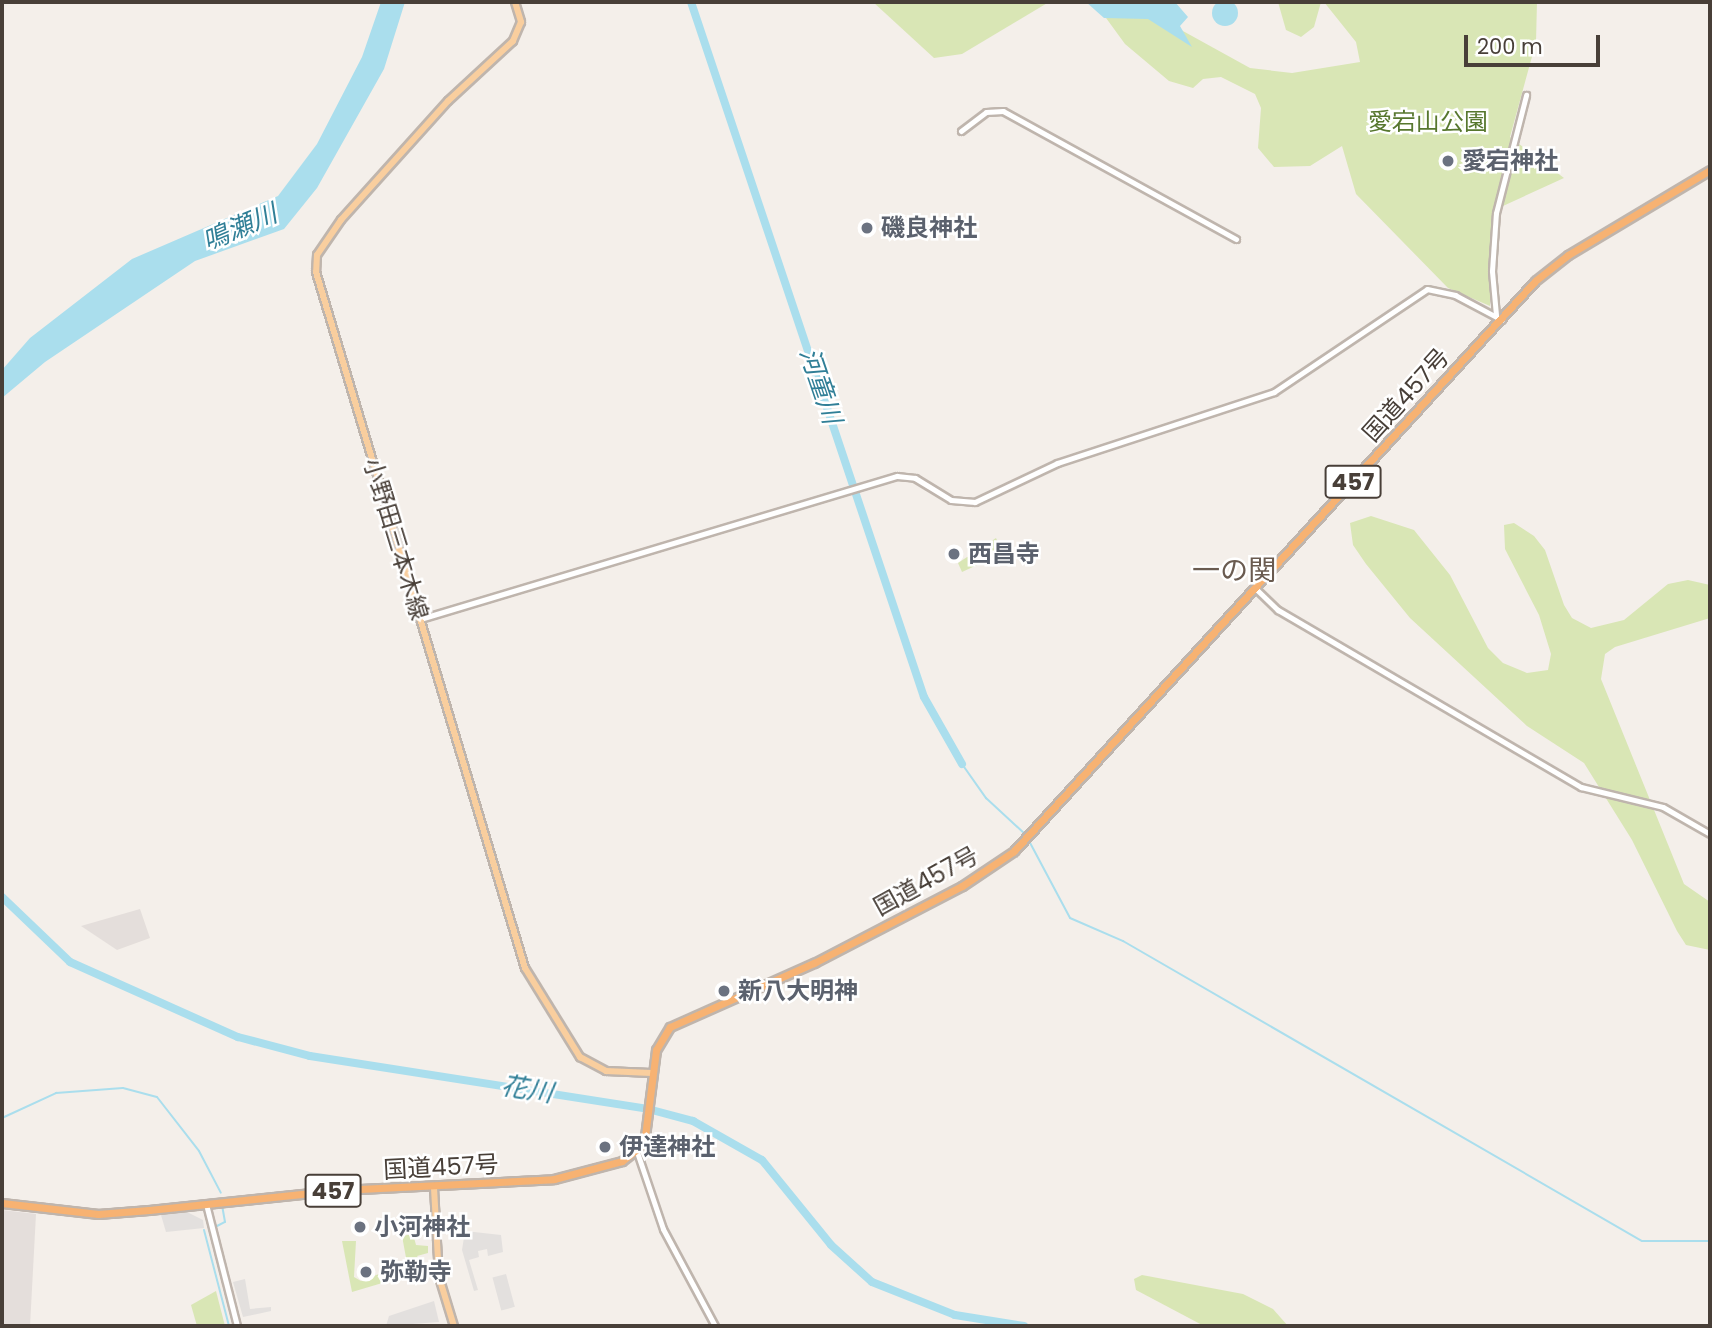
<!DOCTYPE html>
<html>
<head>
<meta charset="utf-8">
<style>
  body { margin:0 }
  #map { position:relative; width:1712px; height:1328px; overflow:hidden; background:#f4efea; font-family:Poppins,"Noto Sans JP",sans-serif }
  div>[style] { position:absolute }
  .industrial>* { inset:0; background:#e4dedb }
  .green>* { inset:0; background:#d9e6b5 }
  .parking>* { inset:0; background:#e3e0de; transform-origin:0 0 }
  .water>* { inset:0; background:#aadeed }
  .round { border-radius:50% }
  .stream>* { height:2px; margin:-1px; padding:0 1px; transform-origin:1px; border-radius:1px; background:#aadeed }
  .river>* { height:8px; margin:-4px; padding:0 4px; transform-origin:4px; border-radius:4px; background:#aadeed }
  .roads { filter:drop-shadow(2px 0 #bfb5ad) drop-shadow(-2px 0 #bfb5ad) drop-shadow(0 2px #bfb5ad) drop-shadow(0 -2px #bfb5ad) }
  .minor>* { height:5px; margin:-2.5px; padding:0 2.5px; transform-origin:2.5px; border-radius:2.5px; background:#fff }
  .major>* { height:6px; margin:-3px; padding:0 3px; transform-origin:3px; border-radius:3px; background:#f9ce9e }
  .highway>* { height:7px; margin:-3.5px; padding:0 3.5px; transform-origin:3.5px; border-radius:3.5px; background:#f7b272 }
  .dots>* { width:19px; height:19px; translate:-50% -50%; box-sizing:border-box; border:4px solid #fff; border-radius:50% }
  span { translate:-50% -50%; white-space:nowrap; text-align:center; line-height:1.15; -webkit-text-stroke:5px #fff; paint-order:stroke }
  .shield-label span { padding:2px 5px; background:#fff; border:2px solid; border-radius:5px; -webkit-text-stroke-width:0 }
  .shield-label { font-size:23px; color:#483f38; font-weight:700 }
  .park-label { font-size:24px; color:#57772e }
  .worship-label { font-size:24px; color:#5b616d; font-weight:700 }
  .left { translate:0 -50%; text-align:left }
  .street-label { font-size:24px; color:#483f38 }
  .water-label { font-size:26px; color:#307f97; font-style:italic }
  .quarter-label { font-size:28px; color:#6a5b50 }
  .frame { position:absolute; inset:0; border:4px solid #483f38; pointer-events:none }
  .scale { position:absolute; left:1464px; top:35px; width:136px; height:32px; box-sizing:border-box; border:4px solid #483f38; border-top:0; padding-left:9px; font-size:21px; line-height:24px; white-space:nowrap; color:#483f38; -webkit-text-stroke:5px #fff; paint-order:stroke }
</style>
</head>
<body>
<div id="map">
  <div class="industrial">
    <i style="clip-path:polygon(140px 909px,150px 938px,117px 950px,81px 926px)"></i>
    <i style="clip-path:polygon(2px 1210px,36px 1214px,30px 1326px,2px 1326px)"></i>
  </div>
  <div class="green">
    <i style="clip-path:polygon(873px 2px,1049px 2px,962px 54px,934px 58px)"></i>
    <i style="clip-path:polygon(1278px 2px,1321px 2px,1314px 27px,1301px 37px,1286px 30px)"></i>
    <i style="clip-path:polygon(1324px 2px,1537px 2px,1536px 42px,1510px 137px,1564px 178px,1492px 211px,1490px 306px,1448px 288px,1356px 194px,1342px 146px,1310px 166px,1274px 167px,1258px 148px,1261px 108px,1255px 94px,1221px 77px,1203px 79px,1193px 88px,1169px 81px,1125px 44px,1098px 7px,1134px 4px,1250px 68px,1292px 73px,1360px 62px,1356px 42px)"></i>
    <i style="clip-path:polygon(1371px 516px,1414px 530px,1450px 575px,1488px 648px,1503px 663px,1527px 673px,1548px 670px,1551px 654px,1539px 615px,1505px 549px,1504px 525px,1514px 523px,1534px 536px,1545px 550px,1564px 605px,1572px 618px,1591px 628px,1624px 620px,1668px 584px,1688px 580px,1710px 585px,1710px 618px,1615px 647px,1605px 654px,1601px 679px,1684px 884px,1710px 902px,1710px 950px,1686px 945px,1677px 931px,1632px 840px,1584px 763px,1527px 726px,1410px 618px,1366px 564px,1353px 545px,1350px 523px)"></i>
    <i style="clip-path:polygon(996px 538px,1003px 553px,962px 572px,958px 563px)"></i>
    <i style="clip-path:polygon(413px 1234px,416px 1245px,428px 1246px,428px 1253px,417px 1256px,426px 1270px,352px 1292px,342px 1241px,356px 1241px,354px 1277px,361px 1281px,407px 1263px,402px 1236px)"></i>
    <i style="clip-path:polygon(1142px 1275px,1243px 1294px,1273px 1309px,1288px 1326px,1204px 1326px,1136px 1290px,1134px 1279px)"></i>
    <i style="clip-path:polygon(216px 1291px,225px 1326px,197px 1326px,191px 1305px)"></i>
  </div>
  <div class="parking">
    <i style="clip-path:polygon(187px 1212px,203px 1220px,204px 1228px,166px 1232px,161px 1215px)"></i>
    <i style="clip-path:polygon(465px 1231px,501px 1235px,503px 1252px,488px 1256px,487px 1249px,478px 1251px,479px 1257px,469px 1260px,478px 1290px,474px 1291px,462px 1250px)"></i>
    <i style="left:506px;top:1274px;width:34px;height:14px;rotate:75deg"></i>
    <i style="clip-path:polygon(245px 1279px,250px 1309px,271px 1307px,271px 1311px,243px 1317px,233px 1282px)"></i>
    <i style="clip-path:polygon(434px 1301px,439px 1322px,386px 1326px,389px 1316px)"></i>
  </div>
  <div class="water">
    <i class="round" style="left:1212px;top:0;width:26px;height:26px"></i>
    <i style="clip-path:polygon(381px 2px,405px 2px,384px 69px,317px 188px,284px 229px,195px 261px,45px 362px,2px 398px,2px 370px,30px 338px,132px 259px,278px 196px,317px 144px,362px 57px)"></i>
    <i style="clip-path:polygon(1086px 2px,1175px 2px,1188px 17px,1180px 26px,1192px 47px,1148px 19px,1104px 18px)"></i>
  </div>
  <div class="stream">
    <i style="left:962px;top:764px;width:42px;rotate:54.8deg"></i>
    <i style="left:986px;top:798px;width:53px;rotate:42.7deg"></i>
    <i style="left:1028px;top:839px;width:89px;rotate:62deg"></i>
    <i style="left:1070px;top:918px;width:58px;rotate:23.5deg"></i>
    <i style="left:1123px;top:941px;width:599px;rotate:30.03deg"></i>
    <i style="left:1642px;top:1241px;width:68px"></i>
    <i style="left:2px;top:1118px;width:60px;rotate:-24.8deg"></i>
    <i style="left:56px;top:1093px;width:67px;rotate:-4.3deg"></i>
    <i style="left:123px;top:1088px;width:35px;rotate:15deg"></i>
    <i style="left:157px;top:1097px;width:68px;rotate:52.1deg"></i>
    <i style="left:199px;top:1151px;width:47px;rotate:62.4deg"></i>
    <i style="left:217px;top:1226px;width:9px;rotate:-27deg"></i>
    <i style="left:225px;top:1222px;width:17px;rotate:-100deg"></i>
    <i style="left:204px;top:1230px;width:99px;rotate:75.4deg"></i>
  </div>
  <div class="river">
    <i style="left:691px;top:2px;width:733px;rotate:71.47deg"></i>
    <i style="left:924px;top:697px;width:77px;rotate:60.4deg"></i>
    <i style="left:2px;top:897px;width:94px;rotate:43.7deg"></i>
    <i style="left:70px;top:962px;width:184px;rotate:24.1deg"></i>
    <i style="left:238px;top:1037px;width:74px;rotate:14.8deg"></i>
    <i style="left:310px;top:1056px;width:342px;rotate:8.9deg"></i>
    <i style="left:648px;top:1109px;width:47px;rotate:14.9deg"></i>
    <i style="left:693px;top:1121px;width:79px;rotate:29.5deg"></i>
    <i style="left:762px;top:1160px;width:109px;rotate:50.9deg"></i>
    <i style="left:831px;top:1245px;width:55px;rotate:42.1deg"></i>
    <i style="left:872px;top:1282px;width:89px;rotate:21.7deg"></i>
    <i style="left:955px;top:1315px;width:70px;rotate:9.1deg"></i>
  </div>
  <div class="roads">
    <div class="minor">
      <i style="left:961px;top:131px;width:31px;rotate:-37deg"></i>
      <i style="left:986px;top:112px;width:17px;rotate:-3deg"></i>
      <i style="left:1003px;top:111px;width:266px;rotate:28.8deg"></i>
      <i style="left:1496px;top:315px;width:44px;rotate:-95.2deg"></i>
      <i style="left:1492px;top:271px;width:58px;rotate:-86.1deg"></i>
      <i style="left:1496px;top:213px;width:122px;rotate:-75.7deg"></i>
      <i style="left:1255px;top:588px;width:32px;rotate:44deg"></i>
      <i style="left:1278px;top:610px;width:351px;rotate:30.3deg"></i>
      <i style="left:1581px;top:787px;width:84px;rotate:13.7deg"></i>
      <i style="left:1663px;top:807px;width:54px;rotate:29.9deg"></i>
      <i style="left:420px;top:619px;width:498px;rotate:-16.7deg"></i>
      <i style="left:897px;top:476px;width:18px;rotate:6deg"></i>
      <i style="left:915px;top:478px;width:42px;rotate:31.4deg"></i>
      <i style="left:951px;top:500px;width:24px;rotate:5deg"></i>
      <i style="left:975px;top:502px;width:91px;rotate:-25.4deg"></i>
      <i style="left:1057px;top:463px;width:228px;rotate:-18.1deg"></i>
      <i style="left:1274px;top:392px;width:184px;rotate:-33.9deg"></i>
      <i style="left:1427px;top:289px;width:29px;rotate:12deg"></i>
      <i style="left:1455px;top:295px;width:53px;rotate:28deg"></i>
      <i style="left:637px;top:1152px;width:81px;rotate:71.3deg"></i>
      <i style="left:663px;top:1229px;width:110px;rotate:61.8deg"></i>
      <i style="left:206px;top:1204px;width:126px;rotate:75.7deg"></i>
    </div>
    <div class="major">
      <i style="left:515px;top:2px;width:21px;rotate:73deg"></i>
      <i style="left:521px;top:22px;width:21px;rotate:113deg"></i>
      <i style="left:513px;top:41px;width:88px;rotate:137.3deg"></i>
      <i style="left:448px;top:101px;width:160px;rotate:132deg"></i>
      <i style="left:341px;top:220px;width:42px;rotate:124.4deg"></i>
      <i style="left:317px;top:255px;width:17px;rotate:93deg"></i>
      <i style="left:316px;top:272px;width:727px;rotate:73.29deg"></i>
      <i style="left:525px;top:968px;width:105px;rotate:58.3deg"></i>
      <i style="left:580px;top:1057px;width:30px;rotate:28deg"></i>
      <i style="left:606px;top:1071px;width:45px;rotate:2.5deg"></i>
      <i style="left:434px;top:1188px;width:89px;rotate:86.8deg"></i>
      <i style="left:439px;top:1277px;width:51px;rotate:73deg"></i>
    </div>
    <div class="highway">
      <i style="left:2px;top:1203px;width:97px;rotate:6.5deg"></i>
      <i style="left:98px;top:1214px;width:51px;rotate:-4.5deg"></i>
      <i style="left:149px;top:1210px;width:192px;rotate:-6deg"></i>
      <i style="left:340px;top:1190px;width:214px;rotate:-2.9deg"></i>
      <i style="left:554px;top:1179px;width:70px;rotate:-14.8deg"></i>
      <i style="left:622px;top:1161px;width:28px;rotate:-38deg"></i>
      <i style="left:644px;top:1144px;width:95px;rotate:-82.7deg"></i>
      <i style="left:656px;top:1050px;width:27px;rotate:-59deg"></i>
      <i style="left:670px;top:1027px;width:158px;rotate:-24deg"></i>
      <i style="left:814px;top:963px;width:167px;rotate:-27.5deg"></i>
      <i style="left:962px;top:886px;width:63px;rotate:-33.9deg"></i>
      <i style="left:1014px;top:851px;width:772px;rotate:-47.57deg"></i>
      <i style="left:1535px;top:281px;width:42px;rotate:-38.2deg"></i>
      <i style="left:1568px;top:255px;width:165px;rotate:-30.9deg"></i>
    </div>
  </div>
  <div class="dots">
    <i style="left:1448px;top:161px;background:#6b7280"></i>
    <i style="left:867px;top:228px;background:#6b7280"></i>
    <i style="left:954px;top:554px;background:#6b7280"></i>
    <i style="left:724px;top:991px;background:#6b7280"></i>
    <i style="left:605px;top:1147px;background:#6b7280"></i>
    <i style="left:360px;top:1227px;background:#6b7280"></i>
    <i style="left:366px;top:1272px;background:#6b7280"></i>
  </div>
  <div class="shield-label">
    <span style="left:1353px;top:482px">457</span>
    <span style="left:333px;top:1191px">457</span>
  </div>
  <div class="park-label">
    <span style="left:1428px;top:122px">愛宕山公園</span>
  </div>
  <div class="worship-label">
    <span class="left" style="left:1462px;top:161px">愛宕神社</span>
    <span class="left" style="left:881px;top:228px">磯良神社</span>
    <span class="left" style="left:968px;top:554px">西昌寺</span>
    <span class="left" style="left:738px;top:991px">新八大明神</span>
    <span class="left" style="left:619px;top:1147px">伊達神社</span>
    <span class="left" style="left:374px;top:1227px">小河神社</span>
    <span class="left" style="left:380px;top:1272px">弥勒寺</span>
  </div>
  <div class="street-label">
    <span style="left:1406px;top:395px;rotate:-48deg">国道457号</span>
    <span style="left:396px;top:539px;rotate:73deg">小野田三本木線</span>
    <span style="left:926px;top:881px;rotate:-29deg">国道457号</span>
    <span style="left:441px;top:1167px;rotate:-3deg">国道457号</span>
  </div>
  <div class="water-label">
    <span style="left:240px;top:228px;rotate:-23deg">鳴瀬川</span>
    <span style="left:820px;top:386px;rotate:71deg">河童川</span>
    <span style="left:527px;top:1090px;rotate:9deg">花川</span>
  </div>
  <div class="quarter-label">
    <span style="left:1234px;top:571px">一の関</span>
  </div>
  <div class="frame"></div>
  <div class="scale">200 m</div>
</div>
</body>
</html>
